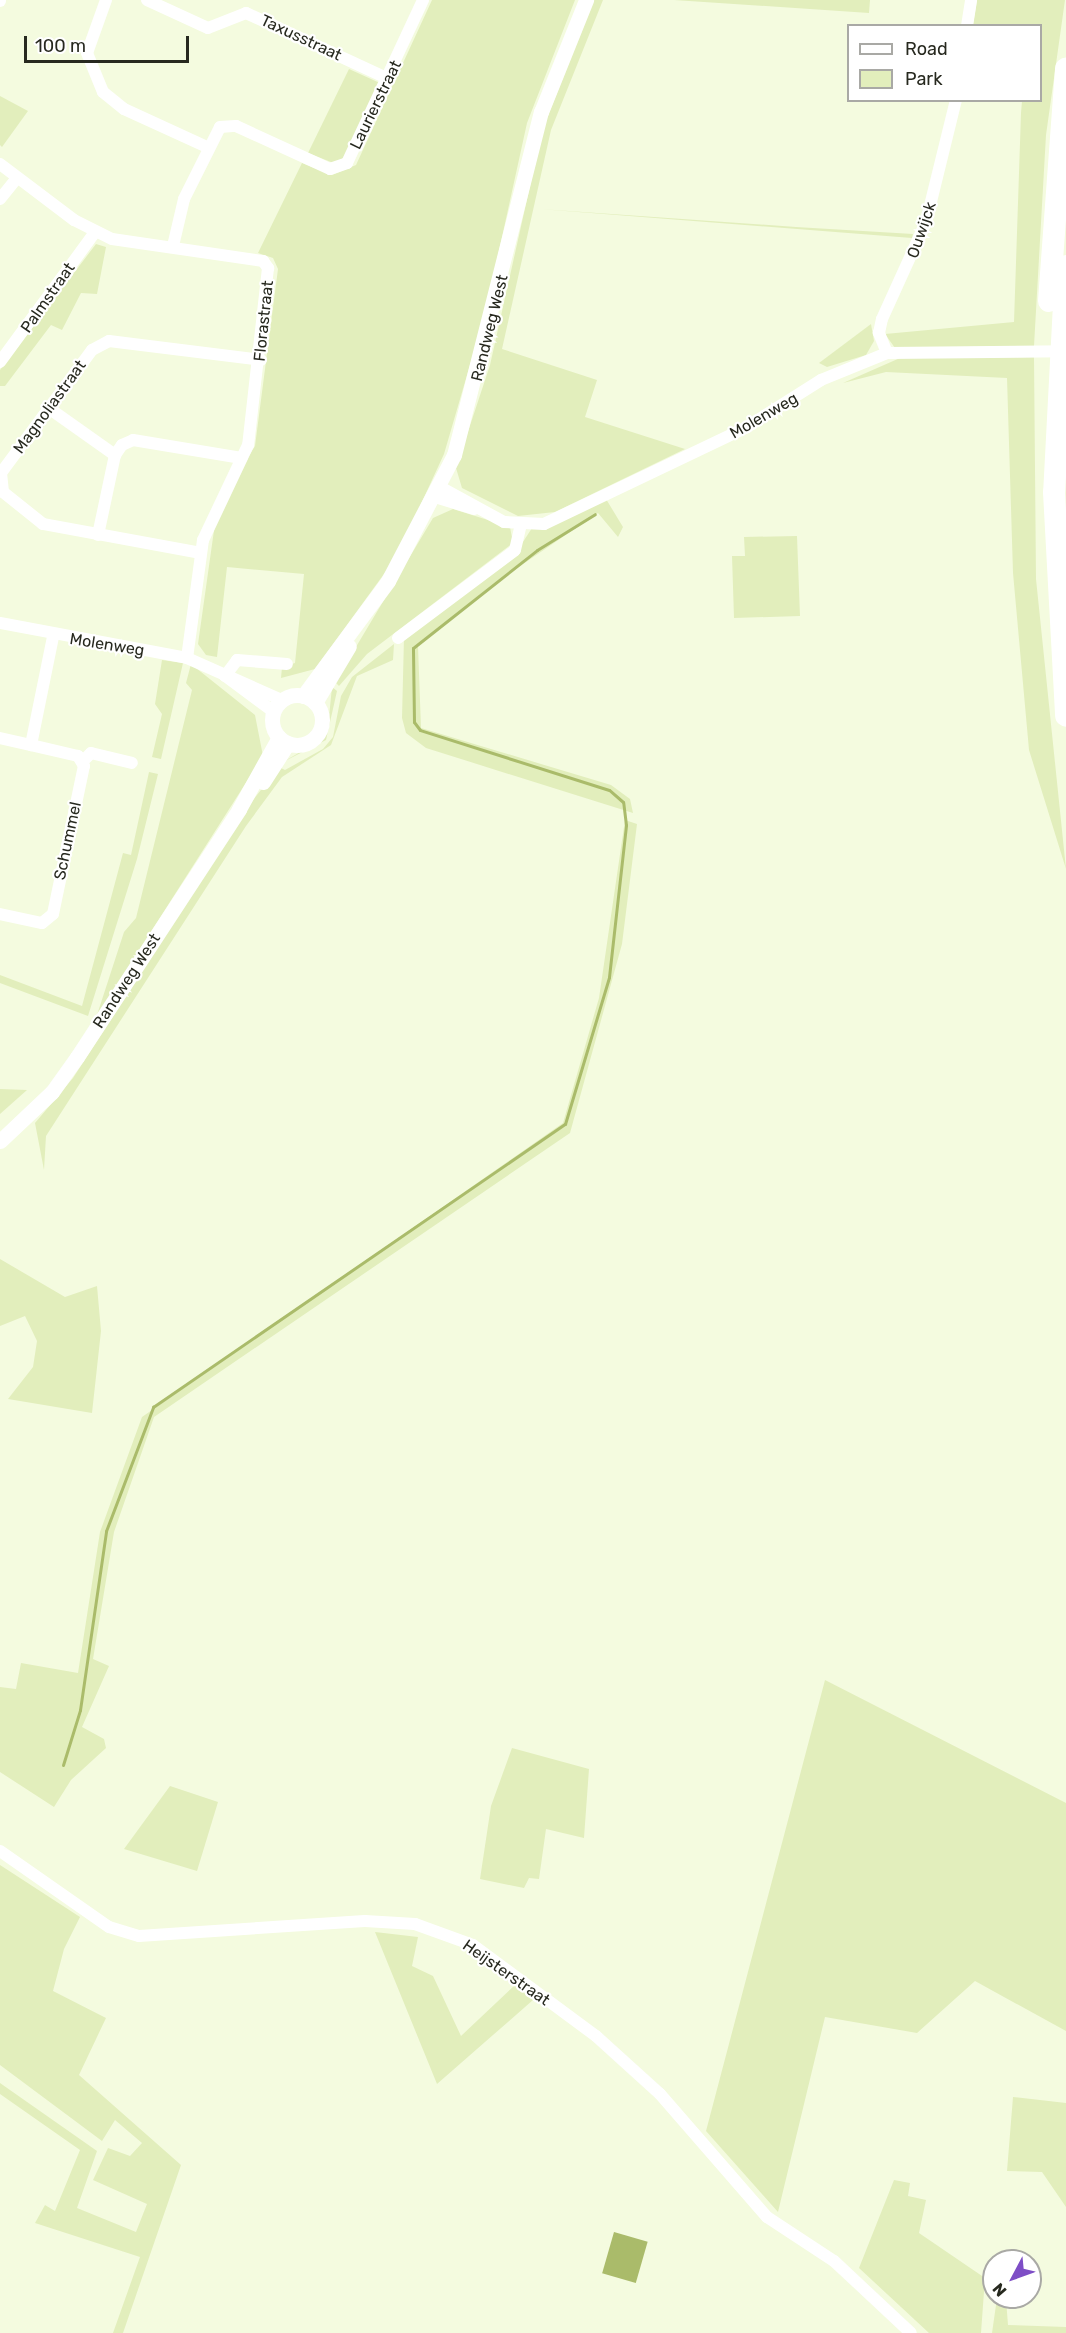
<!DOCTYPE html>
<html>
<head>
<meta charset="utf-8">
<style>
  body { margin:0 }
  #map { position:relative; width:1066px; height:2333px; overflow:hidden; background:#f4fbdf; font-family:Rubik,sans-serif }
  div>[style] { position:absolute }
  .green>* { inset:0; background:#e2eebc }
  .water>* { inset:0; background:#aabb6a; transform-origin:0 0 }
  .stream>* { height:3px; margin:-1.5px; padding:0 1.5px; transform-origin:1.5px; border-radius:1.5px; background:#aabb6a }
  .minor>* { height:12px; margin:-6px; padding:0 6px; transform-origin:6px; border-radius:6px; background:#fff }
  .tertiary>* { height:15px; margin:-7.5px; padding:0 7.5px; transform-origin:7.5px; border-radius:7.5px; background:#fff }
  .tertiary>.ring { margin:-7.5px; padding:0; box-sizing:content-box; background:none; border:15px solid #fff; border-radius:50% }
  .motorway>* { height:22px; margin:-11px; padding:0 11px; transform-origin:11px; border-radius:11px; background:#fff }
  span { translate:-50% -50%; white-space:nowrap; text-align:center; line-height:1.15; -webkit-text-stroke:4.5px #fff; paint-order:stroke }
  .street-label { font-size:16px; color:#27291f }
  .legend { position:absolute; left:847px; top:24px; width:195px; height:78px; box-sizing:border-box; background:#fff; border:2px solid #a9a9a5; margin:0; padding:8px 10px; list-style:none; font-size:18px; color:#27291f }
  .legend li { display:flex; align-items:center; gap:12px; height:30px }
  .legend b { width:30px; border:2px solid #a9a9a5 }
  .north { position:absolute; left:982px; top:2249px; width:60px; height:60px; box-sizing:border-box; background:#fff; border:2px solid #a9a9a5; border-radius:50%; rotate:229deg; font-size:16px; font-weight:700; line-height:24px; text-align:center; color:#27291f }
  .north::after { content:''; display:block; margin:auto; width:21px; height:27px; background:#7e4ec6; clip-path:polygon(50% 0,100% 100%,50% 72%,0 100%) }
  .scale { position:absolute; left:24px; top:36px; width:165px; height:27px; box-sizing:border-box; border:3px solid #27291f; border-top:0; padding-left:8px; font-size:18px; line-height:21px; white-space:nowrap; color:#27291f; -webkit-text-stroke:4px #fff; paint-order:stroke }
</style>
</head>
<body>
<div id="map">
  <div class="green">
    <i style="clip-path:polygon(432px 0,575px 0,527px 123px,486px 310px,444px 454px,397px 556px,315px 669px,281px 678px,282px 667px,295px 663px,304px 574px,227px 567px,217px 657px,206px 655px,198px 644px,217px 509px,255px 446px,278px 269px,273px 258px,258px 253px,302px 163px,332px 175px,356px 165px)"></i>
    <i style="clip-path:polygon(594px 0,603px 0,551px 130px,502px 349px,597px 380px,585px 417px,685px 449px,555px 512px,518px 516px,462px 488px,456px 468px,490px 365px,543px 128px)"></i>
    <i style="clip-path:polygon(674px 0,870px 0,869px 13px)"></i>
    <i style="clip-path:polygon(977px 0,1065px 0,1046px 135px,1034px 346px,895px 348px,885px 334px,1014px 322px,1021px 113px,1022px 101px,1040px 100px,1040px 26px,973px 25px)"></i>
    <i style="clip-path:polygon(349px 69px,382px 84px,348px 157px,336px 164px,308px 153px)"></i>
    <i style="clip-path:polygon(0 96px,28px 111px,2px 147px,0 145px)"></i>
    <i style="clip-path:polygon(540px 209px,796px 227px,913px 234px,912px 238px)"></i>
    <i style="clip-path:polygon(96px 244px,106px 247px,97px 294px,81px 293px,62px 330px,51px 325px,5px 386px,0 386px,0 370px)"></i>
    <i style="clip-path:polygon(871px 324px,874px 341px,866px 355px,827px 367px,819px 363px)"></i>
    <i style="clip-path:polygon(1034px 357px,1036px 579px,1066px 869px,1029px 750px,1013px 573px,1007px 378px,886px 372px,843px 383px,900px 358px)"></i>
    <i style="clip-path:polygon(606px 499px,623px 527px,618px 537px,598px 513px,504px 577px,418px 646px,421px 728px,611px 785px,630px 799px,633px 813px,426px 748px,406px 733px,402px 718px,404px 637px,521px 545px,532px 528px)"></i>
    <i style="clip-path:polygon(453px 509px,510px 527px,513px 543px,367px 654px,339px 686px,335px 682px,433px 518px)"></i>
    <i style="clip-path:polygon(797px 536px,800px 616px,734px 618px,732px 556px,745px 556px,744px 537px)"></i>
    <i style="clip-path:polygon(394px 644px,393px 660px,357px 676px,331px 745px,282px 777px,246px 826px,46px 1136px,44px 1170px,35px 1123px,73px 1078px,253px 800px,279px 767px,285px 770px,323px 749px,333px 737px,341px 696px,352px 677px)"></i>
    <i style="clip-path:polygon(162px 660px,183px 663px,161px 759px,152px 757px,162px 714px,155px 704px)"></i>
    <i style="clip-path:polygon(191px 664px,255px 715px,263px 756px,96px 1018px,124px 932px,136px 918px,192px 690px,186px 683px)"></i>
    <i style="clip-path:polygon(332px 687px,337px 691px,326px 740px,283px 762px,321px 740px,328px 727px)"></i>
    <i style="clip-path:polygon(149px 772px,158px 774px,137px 859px,88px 1016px,0 983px,0 975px,82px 1006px,123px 853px,131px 855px)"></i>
    <i style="clip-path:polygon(625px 820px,637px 824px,622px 944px,570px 1133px,154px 1417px,114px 1532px,93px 1659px,109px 1666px,82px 1727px,104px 1739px,106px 1748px,71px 1780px,54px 1807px,0 1772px,0 1687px,16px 1689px,21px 1663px,78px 1673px,100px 1532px,142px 1417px,563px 1123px,599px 998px)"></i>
    <i style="clip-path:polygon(0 1089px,27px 1090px,0 1114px)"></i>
    <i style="clip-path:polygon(0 1259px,65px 1297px,97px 1286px,101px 1331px,92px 1413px,8px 1399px,33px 1367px,37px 1341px,25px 1316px,0 1326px)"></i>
    <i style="clip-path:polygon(825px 1680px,1066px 1803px,1066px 2031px,975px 1981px,917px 2033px,825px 2017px,778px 2212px,706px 2131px)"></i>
    <i style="clip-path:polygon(512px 1748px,589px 1769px,584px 1838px,546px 1829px,539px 1879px,529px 1878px,524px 1888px,480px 1879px,491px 1806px)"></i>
    <i style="clip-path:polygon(170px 1786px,218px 1802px,197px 1871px,124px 1849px)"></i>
    <i style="clip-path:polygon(0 1865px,80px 1917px,64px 1949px,53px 1991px,106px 2018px,79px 2075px,181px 2165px,123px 2333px,113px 2333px,140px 2257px,35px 2223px,45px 2205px,55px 2211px,80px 2150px,0 2094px,0 2083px,97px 2151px,77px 2208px,136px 2232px,147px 2204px,93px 2180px,108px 2148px,130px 2156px,142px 2143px,115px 2120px,102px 2141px,0 2065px)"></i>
    <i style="clip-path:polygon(375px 1932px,418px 1937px,412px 1966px,433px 1976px,461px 2036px,515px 1985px,533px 2000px,437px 2084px)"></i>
    <i style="clip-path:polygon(1013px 2097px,1066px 2103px,1066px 2207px,1042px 2172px,1007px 2171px)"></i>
    <i style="clip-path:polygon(894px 2180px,910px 2183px,908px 2196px,926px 2200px,919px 2233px,985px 2278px,981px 2333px,929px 2333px,859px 2268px)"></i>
    <i style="clip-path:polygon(997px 2298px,1006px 2299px,1008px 2325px,1066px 2327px,1066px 2333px,992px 2333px)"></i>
  </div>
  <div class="water">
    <i style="left:614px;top:2232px;width:35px;height:43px;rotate:16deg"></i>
  </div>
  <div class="stream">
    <i style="left:63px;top:1765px;width:58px;rotate:-72.8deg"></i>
    <i style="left:80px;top:1710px;width:181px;rotate:-81.7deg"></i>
    <i style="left:106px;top:1531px;width:133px;rotate:-69.2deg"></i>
    <i style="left:153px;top:1407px;width:500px;rotate:-34.5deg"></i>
    <i style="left:565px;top:1124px;width:153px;rotate:-73.3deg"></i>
    <i style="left:609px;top:977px;width:153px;rotate:-83.6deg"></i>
    <i style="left:626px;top:825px;width:23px;rotate:-97deg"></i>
    <i style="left:623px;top:802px;width:18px;rotate:-139deg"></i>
    <i style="left:609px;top:790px;width:198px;rotate:-162.4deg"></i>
    <i style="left:420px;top:730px;width:10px;rotate:-127deg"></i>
    <i style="left:414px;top:722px;width:74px;rotate:-90.8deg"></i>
    <i style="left:413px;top:648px;width:158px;rotate:-38.3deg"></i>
    <i style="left:537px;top:550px;width:68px;rotate:-31.8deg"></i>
  </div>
  <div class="minor">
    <i style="left:106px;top:0;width:56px;rotate:109.7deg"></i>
    <i style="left:87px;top:53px;width:42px;rotate:67.7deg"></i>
    <i style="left:103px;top:92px;width:27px;rotate:39deg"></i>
    <i style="left:124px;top:109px;width:91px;rotate:24.6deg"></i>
    <i style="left:147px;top:0;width:67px;rotate:24.7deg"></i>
    <i style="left:208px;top:28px;width:41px;rotate:-21.5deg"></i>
    <i style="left:246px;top:13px;width:157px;rotate:24.8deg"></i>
    <i style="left:0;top:1px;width:1px;rotate:-90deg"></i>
    <i style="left:967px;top:26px;width:26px;rotate:-81deg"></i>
    <i style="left:0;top:164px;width:93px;rotate:37.1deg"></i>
    <i style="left:74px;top:220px;width:42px;rotate:26.6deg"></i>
    <i style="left:112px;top:239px;width:153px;rotate:8.3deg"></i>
    <i style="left:263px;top:261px;width:9px;rotate:54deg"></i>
    <i style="left:268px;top:268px;width:178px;rotate:96.4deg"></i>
    <i style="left:248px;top:445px;width:105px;rotate:115.3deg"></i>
    <i style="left:203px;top:540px;width:119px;rotate:97.7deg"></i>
    <i style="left:0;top:199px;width:27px;rotate:-51deg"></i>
    <i style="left:173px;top:246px;width:48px;rotate:-76.8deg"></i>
    <i style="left:184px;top:199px;width:80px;rotate:-63.4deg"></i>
    <i style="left:220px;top:127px;width:16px;rotate:-4deg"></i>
    <i style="left:236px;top:126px;width:103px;rotate:24.6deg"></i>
    <i style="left:330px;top:169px;width:18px;rotate:-19deg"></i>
    <i style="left:347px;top:163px;width:180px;rotate:-65deg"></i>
    <i style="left:887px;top:353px;width:22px;rotate:-112deg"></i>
    <i style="left:879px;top:333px;width:14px;rotate:-78deg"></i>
    <i style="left:882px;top:319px;width:107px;rotate:-65.6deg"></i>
    <i style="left:926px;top:222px;width:126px;rotate:-76.2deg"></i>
    <i style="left:0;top:362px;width:161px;rotate:-53.8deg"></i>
    <i style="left:50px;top:409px;width:80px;rotate:35.3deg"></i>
    <i style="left:440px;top:487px;width:73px;rotate:28.7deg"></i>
    <i style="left:504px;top:522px;width:40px;rotate:2.9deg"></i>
    <i style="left:544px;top:524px;width:225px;rotate:-25.5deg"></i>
    <i style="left:747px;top:427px;width:88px;rotate:-32.4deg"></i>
    <i style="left:821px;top:380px;width:71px;rotate:-22.2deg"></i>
    <i style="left:887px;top:353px;width:178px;rotate:-0.6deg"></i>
    <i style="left:435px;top:497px;width:41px;rotate:17.1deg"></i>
    <i style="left:98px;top:535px;width:82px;rotate:-78deg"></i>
    <i style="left:115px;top:455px;width:12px;rotate:-55deg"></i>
    <i style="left:122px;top:445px;width:12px;rotate:-24deg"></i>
    <i style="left:133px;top:440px;width:110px;rotate:9.4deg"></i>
    <i style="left:201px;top:553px;width:161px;rotate:-169.6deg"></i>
    <i style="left:43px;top:524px;width:51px;rotate:-141.3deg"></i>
    <i style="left:3px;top:492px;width:19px;rotate:-96deg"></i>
    <i style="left:1px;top:473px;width:153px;rotate:-53.5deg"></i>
    <i style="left:92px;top:350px;width:19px;rotate:-28deg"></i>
    <i style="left:109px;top:341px;width:153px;rotate:7.1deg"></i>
    <i style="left:0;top:623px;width:190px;rotate:10.6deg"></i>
    <i style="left:187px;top:658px;width:104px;rotate:23.9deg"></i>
    <i style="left:398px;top:638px;width:146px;rotate:-36.9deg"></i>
    <i style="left:515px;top:550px;width:27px;rotate:-77deg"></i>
    <i style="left:224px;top:675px;width:62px;rotate:36.5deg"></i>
    <i style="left:225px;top:676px;width:20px;rotate:-53deg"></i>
    <i style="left:237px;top:660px;width:50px;rotate:4.6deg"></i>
    <i style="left:0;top:738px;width:32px;rotate:13deg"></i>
    <i style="left:31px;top:745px;width:110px;rotate:-78.5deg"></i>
    <i style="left:84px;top:760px;width:10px;rotate:-45deg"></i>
    <i style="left:91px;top:753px;width:42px;rotate:13.7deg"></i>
    <i style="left:0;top:914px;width:43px;rotate:12.1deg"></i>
    <i style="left:42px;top:923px;width:14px;rotate:-39deg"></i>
    <i style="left:53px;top:914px;width:151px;rotate:-78.2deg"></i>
    <i style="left:84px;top:766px;width:12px;rotate:-121deg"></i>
    <i style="left:78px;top:756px;width:48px;rotate:-166.8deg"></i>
    <i style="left:0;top:1851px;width:133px;rotate:34.9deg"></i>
    <i style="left:109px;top:1927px;width:31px;rotate:17deg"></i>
    <i style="left:139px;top:1936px;width:226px;rotate:-3.8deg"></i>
    <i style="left:365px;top:1921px;width:50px;rotate:3.4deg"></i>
    <i style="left:415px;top:1924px;width:62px;rotate:19.9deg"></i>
    <i style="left:473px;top:1945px;width:153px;rotate:36.5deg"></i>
    <i style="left:596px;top:2036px;width:86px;rotate:42.2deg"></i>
    <i style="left:660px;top:2094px;width:163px;rotate:49deg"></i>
    <i style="left:767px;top:2217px;width:80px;rotate:33.3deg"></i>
    <i style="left:834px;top:2261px;width:105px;rotate:43.1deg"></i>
  </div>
  <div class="tertiary">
    <i class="ring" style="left:272px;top:695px;width:35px;height:35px"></i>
    <i style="left:303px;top:696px;width:143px;rotate:-53.5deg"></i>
    <i style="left:388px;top:581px;width:142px;rotate:-62.4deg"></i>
    <i style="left:454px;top:455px;width:354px;rotate:-75.8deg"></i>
    <i style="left:541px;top:112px;width:121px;rotate:-68.1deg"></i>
    <i style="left:315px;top:703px;width:66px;rotate:-59.2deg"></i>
    <i style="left:263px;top:782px;width:46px;rotate:-57.3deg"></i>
    <i style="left:0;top:1141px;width:71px;rotate:-43.3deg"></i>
    <i style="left:52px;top:1092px;width:43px;rotate:-54.5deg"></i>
    <i style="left:77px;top:1057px;width:296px;rotate:-56.8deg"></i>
    <i style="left:239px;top:809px;width:82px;rotate:-60.9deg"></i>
  </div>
  <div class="motorway">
    <i style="left:1066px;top:266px;width:226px;rotate:93deg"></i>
    <i style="left:1054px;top:492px;width:224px;rotate:86.9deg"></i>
    <i style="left:1049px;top:301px;width:233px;rotate:-85.8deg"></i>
  </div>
  <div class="street-label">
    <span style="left:301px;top:38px;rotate:25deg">Taxusstraat</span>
    <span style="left:376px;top:105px;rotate:-64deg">Laurierstraat</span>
    <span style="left:922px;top:230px;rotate:-71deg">Ouwijck</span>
    <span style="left:48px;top:298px;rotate:-55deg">Palmstraat</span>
    <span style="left:264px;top:321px;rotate:-84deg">Florastraat</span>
    <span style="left:490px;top:328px;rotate:-76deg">Randweg West</span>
    <span style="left:50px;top:407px;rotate:-54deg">Magnoliastraat</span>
    <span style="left:764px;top:416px;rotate:-30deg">Molenweg</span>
    <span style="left:107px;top:645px;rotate:9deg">Molenweg</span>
    <span style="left:68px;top:841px;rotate:-78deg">Schummel</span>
    <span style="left:127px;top:981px;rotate:-57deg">Randweg West</span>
    <span style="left:506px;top:1973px;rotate:35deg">Heijsterstraat</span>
  </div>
  <ul class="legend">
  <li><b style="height:8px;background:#fff"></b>Road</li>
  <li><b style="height:16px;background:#e2eebc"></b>Park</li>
  </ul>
  <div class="north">N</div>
  <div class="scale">100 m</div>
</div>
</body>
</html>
